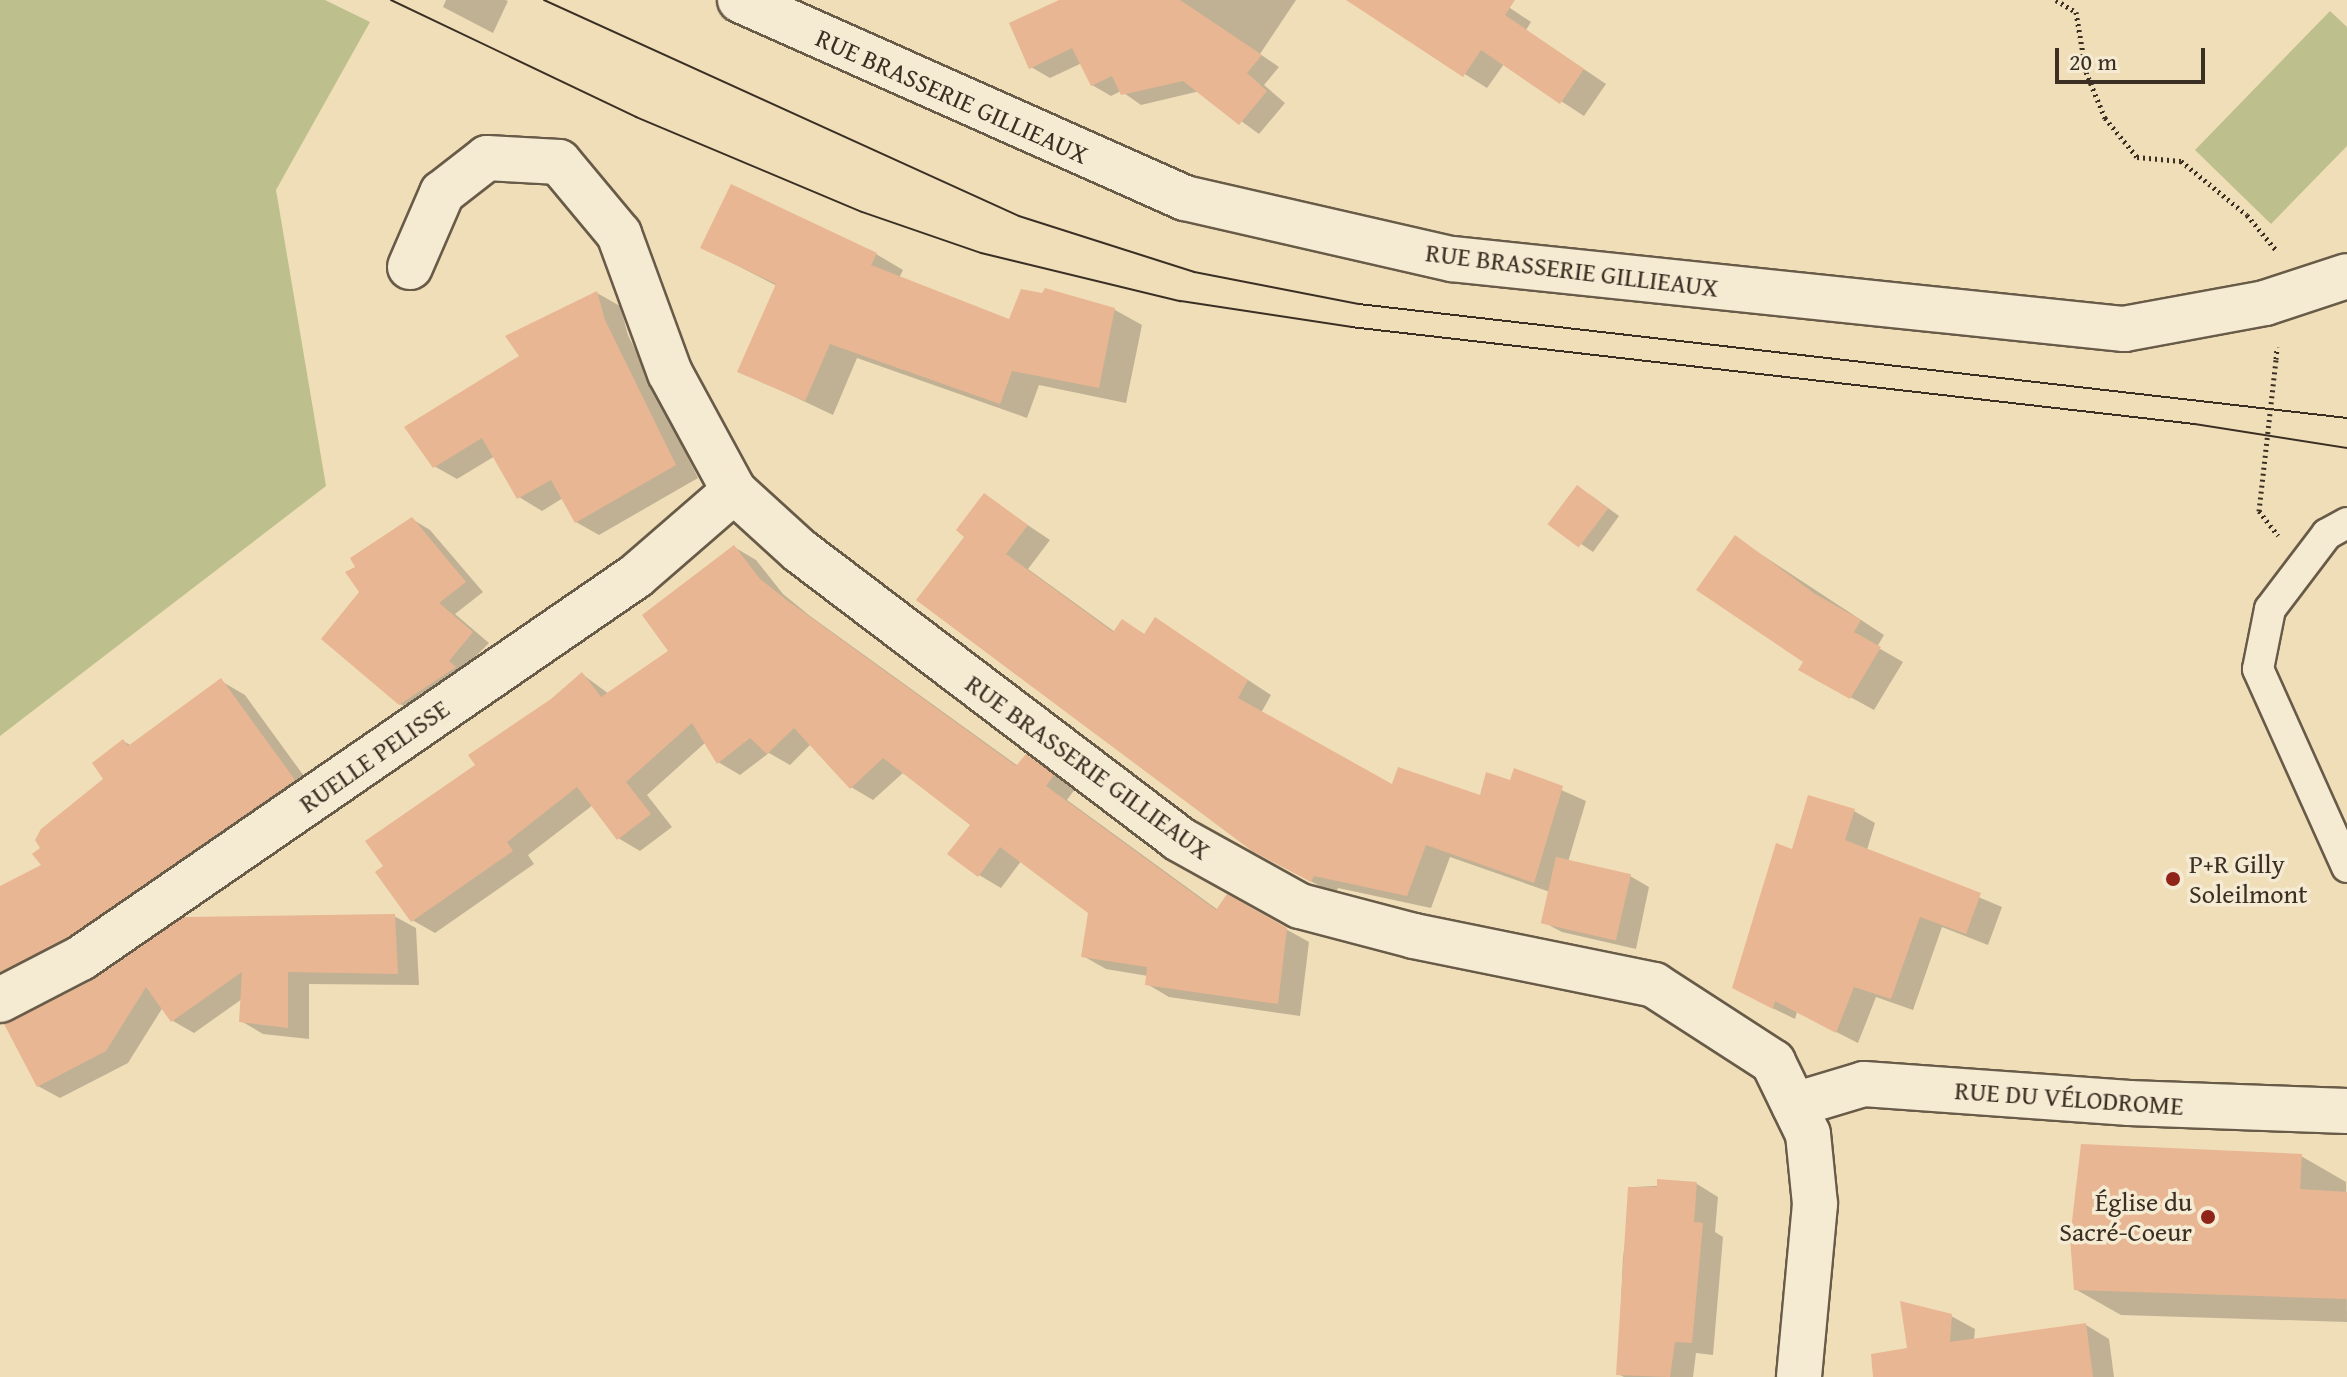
<!DOCTYPE html>
<html>
<head>
<meta charset="utf-8">
<style>
  body { margin:0 }
  #map { position:relative; width:2347px; height:1377px; overflow:hidden; background:#f0deb9; font-family:"Gentium Book Plus",serif }
  div>[style] { position:absolute }
  .green>* { inset:0; background:#bdc08c }
  .shadow>* { inset:0; background:#0003 }
  .building>* { inset:0; background:#e9b693; transform-origin:0 0 }
  .path>* { height:5px; margin-top:-2.5px; transform-origin:0; background:repeating-linear-gradient(90deg,#3b2f23 0 2px,transparent 0 6px) }
  .roads { filter:drop-shadow(2px 0 #685b48) drop-shadow(-2px 0 #685b48) drop-shadow(0 2px #685b48) drop-shadow(0 -2px #685b48) }
  .service>* { height:30px; margin:-15px; padding:0 15px; transform-origin:15px; border-radius:15px; background:#f5ead2 }
  .minor>* { height:44px; margin:-22px; padding:0 22px; transform-origin:22px; border-radius:22px; background:#f5ead2 }
  .tram>* { height:2px; margin:-1px; padding:0 1px; transform-origin:1px; border-radius:1px; background:#3b2f23 }
  .path-bridge>* { height:5px; margin-top:-2.5px; transform-origin:0; background:repeating-linear-gradient(90deg,#3b2f23 0 2px,transparent 0 6px) }
  .dots>* { width:22px; height:22px; translate:-50% -50%; box-sizing:border-box; border:4px solid #f5ead2; border-radius:50% }
  span { translate:-50% -50%; white-space:nowrap; text-align:center; line-height:1.15; -webkit-text-stroke:7px #f5ead2; paint-order:stroke }
  .street-label { font-size:26px; color:#3b2f23 }
  .poi-label { font-size:26px; color:#3b2f23 }
  .left { translate:0 -50%; text-align:left }
  .right { translate:-100% -50%; text-align:right }
  .scale { position:absolute; left:2055px; top:48px; width:150px; height:36px; box-sizing:border-box; border:4px solid #3b2f23; border-top:0; padding-left:10px; font-size:24px; line-height:28px; white-space:nowrap; color:#3b2f23; -webkit-text-stroke:6px #f5ead2; paint-order:stroke }
</style>
</head>
<body>
<div id="map">
  <div class="green">
    <i style="clip-path:polygon(0 0,325px 0,370px 22px,276px 190px,326px 486px,0 736px)"></i>
    <i style="clip-path:polygon(2330px 11px,2347px 27px,2347px 146px,2271px 224px,2195px 150px)"></i>
  </div>
  <div class="shadow">
    <i style="clip-path:polygon(446px 0,505px 0,508px 1px,493px 33px,443px 7px)"></i>
    <i style="clip-path:polygon(1063px 0,1296px 0,1260px 54px,1279px 67px,1264px 85px,1285px 103px,1259px 134px,1200px 91px,1141px 105px,1121px 91px,1111px 96px,1092px 85px,1082px 63px,1050px 78px,1031px 67px)"></i>
    <i style="clip-path:polygon(1347px 0,1498px 0,1531px 22px,1526px 30px,1606px 84px,1584px 116px,1504px 64px,1487px 88px)"></i>
    <i style="clip-path:polygon(703px 248px,876px 254px,903px 270px,899px 278px,1011px 322px,1115px 310px,1142px 325px,1126px 403px,1039px 385px,1027px 418px,857px 358px,833px 415px,740px 371px,777px 286px)"></i>
    <i style="clip-path:polygon(597px 293px,620px 306px,628px 335px,698px 478px,599px 535px,576px 522px,563px 498px,542px 511px,519px 497px,495px 456px,457px 479px,434px 466px,522px 356px)"></i>
    <i style="clip-path:polygon(1589px 494px,1619px 516px,1593px 552px,1551px 524px)"></i>
    <i style="clip-path:polygon(984px 496px,1050px 540px,1028px 569px,1115px 632px,1122px 621px,1146px 635px,1156px 620px,1271px 695px,1261px 713px,1393px 786px,1481px 798px,1511px 782px,1516px 770px,1586px 801px,1568px 862px,1630px 876px,1649px 887px,1636px 949px,1562px 932px,1543px 922px,1550px 892px,1450px 857px,1431px 908px,1338px 888px,1335px 894px,1278px 864px,967px 536px)"></i>
    <i style="clip-path:polygon(412px 519px,430px 530px,483px 592px,455px 614px,489px 643px,418px 714px,400px 704px,357px 568px)"></i>
    <i style="clip-path:polygon(1736px 538px,1884px 635px,1877px 647px,1903px 662px,1874px 710px,1801px 670px,1805px 662px)"></i>
    <i style="clip-path:polygon(734px 547px,756px 560px,783px 594px,810px 616px,1018px 766px,1026px 756px,1048px 769px,1075px 789px,1067px 800px,1218px 910px,1228px 897px,1309px 942px,1300px 1016px,1169px 997px,1147px 984px,1148px 976px,1106px 969px,1083px 956px,1090px 912px,1022px 860px,1001px 888px,979px 875px,973px 824px,904px 772px,873px 800px,851px 787px,811px 744px,790px 765px,769px 753px,740px 775px,718px 762px,706px 742px,647px 795px,672px 827px,640px 851px,618px 838px,593px 805px,528px 855px,534px 864px,435px 933px,412px 920px,478px 765px,582px 674px,609px 694px,670px 651px)"></i>
    <i style="clip-path:polygon(221px 681px,245px 695px,317px 794px,0 991px,0 888px,44px 866px,106px 779px,123px 741px,132px 746px)"></i>
    <i style="clip-path:polygon(1854px 811px,1875px 823px,1867px 850px,2002px 907px,1988px 945px,1942px 927px,1913px 1010px,1876px 997px,1858px 1043px,1797px 1012px,1795px 1019px,1756px 1000px,1793px 851px)"></i>
    <i style="clip-path:polygon(394px 916px,416px 928px,419px 985px,309px 984px,309px 1039px,263px 1034px,241px 1021px,242px 999px,194px 1033px,173px 1021px,163px 1007px,128px 1063px,60px 1098px,38px 1086px,7px 1025px)"></i>
    <i style="clip-path:polygon(2301px 1156px,2346px 1182px,2347px 1322px,2121px 1315px,2075px 1289px)"></i>
    <i style="clip-path:polygon(1697px 1184px,1718px 1197px,1715px 1232px,1723px 1237px,1713px 1355px,1696px 1353px,1693px 1377px,1624px 1377px,1618px 1374px,1623px 1257px,1634px 1187px)"></i>
    <i style="clip-path:polygon(1951px 1316px,1975px 1329px,1974px 1340px,2086px 1325px,2109px 1339px,2114px 1377px,1913px 1377px)"></i>
  </div>
  <div class="building">
    <i style="clip-path:polygon(1059px 0,1180px 0,1262px 55px,1247px 73px,1267px 91px,1239px 125px,1183px 81px,1121px 95px,1112px 76px,1091px 86px,1072px 48px,1029px 69px,1009px 23px)"></i>
    <i style="clip-path:polygon(1346px 0,1515px 0,1505px 15px,1584px 69px,1560px 104px,1481px 50px,1463px 77px)"></i>
    <i style="clip-path:polygon(731px 184px,877px 253px,871px 265px,1009px 319px,1021px 289px,1042px 293px,1045px 288px,1115px 308px,1099px 388px,1012px 371px,1000px 404px,830px 344px,805px 401px,737px 372px,776px 284px,700px 248px)"></i>
    <i style="clip-path:polygon(597px 291px,605px 320px,676px 465px,575px 523px,551px 480px,517px 499px,482px 438px,433px 468px,404px 427px,519px 356px,505px 336px)"></i>
    <i style="left:1577px;top:485px;width:39px;height:49px;rotate:37deg"></i>
    <i style="clip-path:polygon(984px 493px,1028px 525px,1006px 554px,1113px 632px,1122px 619px,1144px 634px,1155px 617px,1248px 680px,1238px 698px,1392px 784px,1398px 767px,1480px 795px,1486px 772px,1510px 780px,1514px 768px,1563px 786px,1534px 883px,1426px 845px,1407px 896px,1314px 876px,1311px 882px,1252px 851px,916px 600px,964px 537px,956px 530px)"></i>
    <i style="clip-path:polygon(412px 517px,466px 582px,439px 603px,473px 632px,449px 661px,456px 667px,399px 705px,321px 639px,359px 592px,345px 572px,355px 567px,350px 558px)"></i>
    <i style="clip-path:polygon(1735px 535px,1815px 594px,1861px 620px,1854px 632px,1881px 647px,1850px 699px,1798px 670px,1803px 662px,1696px 590px)"></i>
    <i style="clip-path:polygon(734px 545px,760px 579px,788px 601px,1016px 766px,1026px 754px,1054px 775px,1046px 786px,1216px 910px,1227px 894px,1287px 928px,1278px 1004px,1145px 985px,1147px 967px,1081px 957px,1088px 913px,1000px 847px,978px 877px,947px 854px,970px 825px,883px 758px,850px 789px,794px 728px,767px 754px,750px 738px,717px 764px,692px 723px,626px 782px,651px 814px,617px 840px,577px 787px,507px 842px,513px 851px,411px 922px,375px 872px,383px 866px,365px 841px,475px 765px,468px 755px,551px 699px,582px 672px,601px 697px,668px 651px,642px 615px)"></i>
    <i style="clip-path:polygon(221px 678px,295px 780px,68px 937px,0 972px,0 886px,41px 865px,32px 854px,40px 848px,35px 840px,41px 829px,103px 779px,92px 763px,123px 739px,128px 746px)"></i>
    <i style="clip-path:polygon(1808px 795px,1855px 809px,1845px 840px,1981px 893px,1966px 934px,1920px 917px,1891px 999px,1854px 987px,1836px 1033px,1775px 1001px,1773px 1009px,1732px 988px,1776px 843px,1792px 849px)"></i>
    <i style="left:1556px;top:857px;width:77px;height:68px;rotate:13deg"></i>
    <i style="clip-path:polygon(395px 914px,398px 974px,288px 972px,288px 1028px,239px 1022px,242px 972px,171px 1022px,146px 987px,106px 1051px,37px 1087px,4px 1024px,93px 980px,184px 917px)"></i>
    <i style="clip-path:polygon(2081px 1144px,2302px 1154px,2300px 1189px,2347px 1192px,2347px 1299px,2074px 1290px,2070px 1238px)"></i>
    <i style="clip-path:polygon(1657px 1179px,1697px 1182px,1694px 1222px,1703px 1223px,1692px 1343px,1675px 1342px,1670px 1377px,1616px 1375px,1628px 1187px,1657px 1187px)"></i>
    <i style="clip-path:polygon(1900px 1301px,1952px 1314px,1950px 1342px,2086px 1323px,2093px 1377px,1873px 1377px,1871px 1354px,1907px 1348px)"></i>
  </div>
  <div class="path">
    <i style="left:2056px;top:0;width:23px;rotate:31deg"></i>
    <i style="left:2076px;top:12px;width:61px;rotate:80.5deg"></i>
    <i style="left:2086px;top:72px;width:50px;rotate:67.6deg"></i>
    <i style="left:2105px;top:118px;width:50px;rotate:50.6deg"></i>
    <i style="left:2137px;top:157px;width:44px;rotate:5.2deg"></i>
    <i style="left:2181px;top:161px;width:85px;rotate:39.3deg"></i>
    <i style="left:2247px;top:215px;width:45px;rotate:50.4deg"></i>
    <i style="left:2276px;top:359px;width:12px;rotate:-85deg"></i>
    <i style="left:2259px;top:511px;width:31px;rotate:52deg"></i>
  </div>
  <div class="roads">
    <div class="service">
      <i style="left:2347px;top:523px;width:23px;rotate:151deg"></i>
      <i style="left:2327px;top:534px;width:94px;rotate:127.2deg"></i>
      <i style="left:2270px;top:609px;width:61px;rotate:101.3deg"></i>
      <i style="left:2258px;top:669px;width:217px;rotate:65.8deg"></i>
    </div>
    <div class="minor">
      <i style="left:740px;top:0;width:487px;rotate:24deg"></i>
      <i style="left:1185px;top:198px;width:274px;rotate:12.9deg"></i>
      <i style="left:1452px;top:259px;width:676px;rotate:5.95deg"></i>
      <i style="left:2124px;top:329px;width:143px;rotate:-10.4deg"></i>
      <i style="left:2265px;top:303px;width:86px;rotate:-18.2deg"></i>
      <i style="left:410px;top:267px;width:81px;rotate:-66.6deg"></i>
      <i style="left:442px;top:193px;width:57px;rotate:-37.9deg"></i>
      <i style="left:487px;top:158px;width:72px;rotate:3.2deg"></i>
      <i style="left:559px;top:162px;width:94px;rotate:50.2deg"></i>
      <i style="left:619px;top:234px;width:148px;rotate:69.9deg"></i>
      <i style="left:670px;top:373px;width:134px;rotate:61.5deg"></i>
      <i style="left:734px;top:491px;width:89px;rotate:42.3deg"></i>
      <i style="left:800px;top:551px;width:476px;rotate:37.2deg"></i>
      <i style="left:1179px;top:839px;width:138px;rotate:29deg"></i>
      <i style="left:1300px;top:906px;width:118px;rotate:14.7deg"></i>
      <i style="left:1414px;top:936px;width:245px;rotate:11.5deg"></i>
      <i style="left:1654px;top:985px;width:142px;rotate:32.9deg"></i>
      <i style="left:1773px;top:1062px;width:80px;rotate:64.1deg"></i>
      <i style="left:1808px;top:1134px;width:70px;rotate:84.3deg"></i>
      <i style="left:1815px;top:1204px;width:174px;rotate:95.3deg"></i>
      <i style="left:0;top:1000px;width:91px;rotate:-27.4deg"></i>
      <i style="left:81px;top:958px;width:674px;rotate:-34.54deg"></i>
      <i style="left:636px;top:576px;width:130px;rotate:-40.9deg"></i>
      <i style="left:1794px;top:1105px;width:73px;rotate:-16.7deg"></i>
      <i style="left:1864px;top:1084px;width:266px;rotate:4.1deg"></i>
      <i style="left:2129px;top:1103px;width:218px;rotate:2.1deg"></i>
    </div>
  </div>
  <div class="tram">
    <i style="left:391px;top:0;width:272px;rotate:25.5deg"></i>
    <i style="left:636px;top:117px;width:245px;rotate:22.8deg"></i>
    <i style="left:862px;top:212px;width:126px;rotate:19deg"></i>
    <i style="left:981px;top:253px;width:205px;rotate:13.6deg"></i>
    <i style="left:1180px;top:301px;width:173px;rotate:8.6deg"></i>
    <i style="left:1351px;top:327px;width:849px;rotate:6.56deg"></i>
    <i style="left:2194px;top:424px;width:155px;rotate:8.9deg"></i>
    <i style="left:544px;top:0;width:522px;rotate:24.45deg"></i>
    <i style="left:1019px;top:216px;width:184px;rotate:17.7deg"></i>
    <i style="left:1194px;top:272px;width:168px;rotate:11deg"></i>
    <i style="left:1359px;top:304px;width:995px;rotate:6.58deg"></i>
  </div>
  <div class="path-bridge">
    <i style="left:2259px;top:511px;width:153px;rotate:-83.6deg"></i>
  </div>
  <div class="dots">
    <i style="left:2173px;top:879px;background:#8f2418"></i>
    <i style="left:2208px;top:1217px;background:#8f2418"></i>
  </div>
  <div class="street-label">
    <span style="left:952px;top:96px;rotate:24deg">RUE BRASSERIE GILLIEAUX</span>
    <span style="left:1572px;top:270px;rotate:7deg">RUE BRASSERIE GILLIEAUX</span>
    <span style="left:374px;top:756px;rotate:-35deg">RUELLE PELISSE</span>
    <span style="left:1088px;top:767px;rotate:36deg">RUE BRASSERIE GILLIEAUX</span>
    <span style="left:2069px;top:1098px;rotate:4deg">RUE DU VÉLODROME</span>
  </div>
  <div class="poi-label">
    <span class="left" style="left:2189px;top:879px">P+R Gilly<br>Soleilmont</span>
    <span class="right" style="left:2192px;top:1217px">Église du<br>Sacré-Coeur</span>
  </div>
  <div class="scale">20 m</div>
</div>
</body>
</html>
